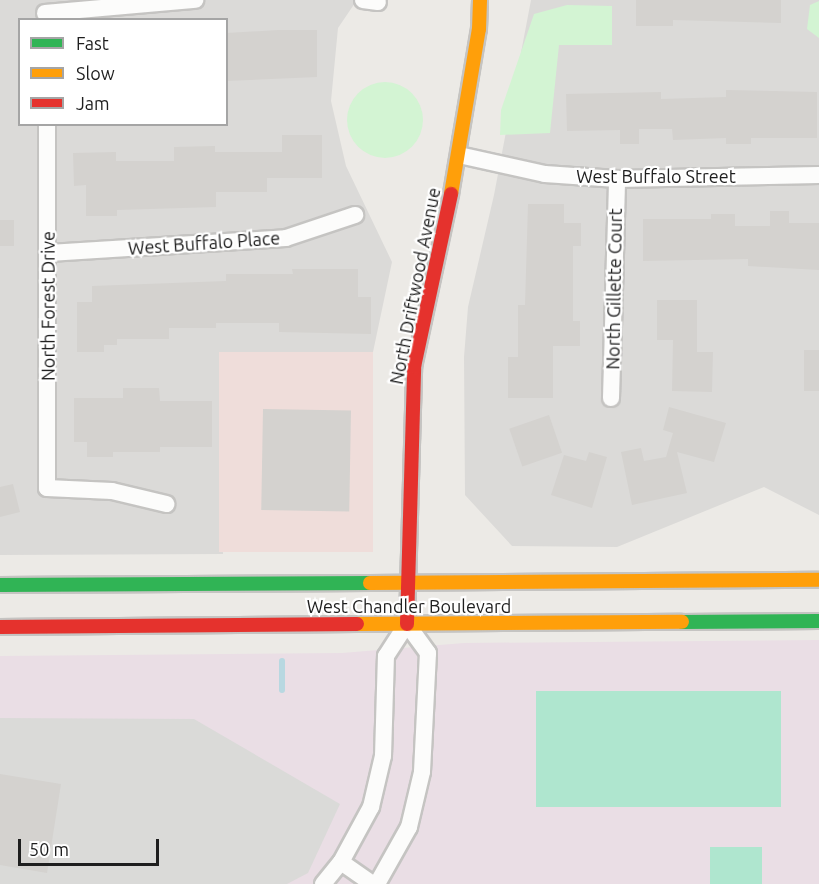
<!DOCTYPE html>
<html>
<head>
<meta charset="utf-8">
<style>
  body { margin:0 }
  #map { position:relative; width:819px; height:884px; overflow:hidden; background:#eceae6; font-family:Ubuntu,sans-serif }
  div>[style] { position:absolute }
  .residential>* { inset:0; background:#dbdad8 }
  .commercial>* { inset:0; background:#efddda; transform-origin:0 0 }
  .industrial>* { inset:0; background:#eadee5 }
  .religious>* { inset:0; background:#dadad8 }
  .park>* { inset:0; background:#d3f4d3 }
  .round { border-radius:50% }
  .pitch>* { inset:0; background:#afe6cf; transform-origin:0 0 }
  .stream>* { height:6px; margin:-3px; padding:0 3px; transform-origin:3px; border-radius:3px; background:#b8d8e1 }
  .building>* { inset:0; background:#d4d2cf; transform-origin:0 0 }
  .roads { filter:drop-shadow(2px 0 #c5c4c2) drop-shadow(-2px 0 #c5c4c2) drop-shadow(0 2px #c5c4c2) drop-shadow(0 -2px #c5c4c2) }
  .street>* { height:16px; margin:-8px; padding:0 8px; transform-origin:8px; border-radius:8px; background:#fcfcfb }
  .fast>* { height:14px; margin:-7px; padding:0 7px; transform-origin:7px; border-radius:7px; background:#30b455 }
  .slow>* { height:14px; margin:-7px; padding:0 7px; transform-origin:7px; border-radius:7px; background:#ff9f0a }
  .jam>* { height:14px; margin:-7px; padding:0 7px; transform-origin:7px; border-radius:7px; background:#e5322d }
  span { translate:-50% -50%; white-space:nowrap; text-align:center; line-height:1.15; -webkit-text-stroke:4.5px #fff; paint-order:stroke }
  .street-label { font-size:18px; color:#1e1e1e }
  .legend { position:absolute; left:18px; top:18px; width:210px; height:108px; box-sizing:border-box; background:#fff; border:2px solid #a5a5a5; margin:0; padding:8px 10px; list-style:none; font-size:18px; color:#1e1e1e }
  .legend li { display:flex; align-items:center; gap:12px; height:30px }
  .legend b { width:30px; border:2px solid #a5a5a5 }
  .scale { position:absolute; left:18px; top:839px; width:141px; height:27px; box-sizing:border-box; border:3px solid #1e1e1e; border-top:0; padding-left:8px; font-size:18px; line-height:21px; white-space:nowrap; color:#1e1e1e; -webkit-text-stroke:4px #fff; paint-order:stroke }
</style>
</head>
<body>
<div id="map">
  <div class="residential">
    <i style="clip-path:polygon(evenodd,0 0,357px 0,338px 28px,331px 101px,346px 166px,392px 262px,373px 352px,219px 353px,223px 554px,0 555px,0 0,20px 20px,226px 20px,226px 124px,20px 124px,20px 20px)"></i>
    <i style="clip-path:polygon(531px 0,819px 0,819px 515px,764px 487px,617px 547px,512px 546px,465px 495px,464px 357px,468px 307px,494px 195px)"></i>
  </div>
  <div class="commercial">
    <i style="left:373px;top:352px;width:200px;height:154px;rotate:90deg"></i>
  </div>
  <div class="industrial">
    <i style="clip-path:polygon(819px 640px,819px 884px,0 884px,0 656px,342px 653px,464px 643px)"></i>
  </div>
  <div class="religious">
    <i style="clip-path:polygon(0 718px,194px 719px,340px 804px,308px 873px,287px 884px,0 884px)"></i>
  </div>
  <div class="park">
    <i style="clip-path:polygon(819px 1px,819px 38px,807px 29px,810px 5px)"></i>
    <i style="clip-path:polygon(567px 5px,612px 6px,612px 45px,559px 45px,550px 133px,500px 135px,501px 110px,534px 14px)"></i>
    <i class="round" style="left:347px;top:82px;width:76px;height:76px"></i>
  </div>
  <div class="pitch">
    <i style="left:781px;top:691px;width:116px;height:245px;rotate:90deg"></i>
    <i style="left:710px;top:847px;width:52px;height:37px"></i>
  </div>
  <div class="stream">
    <i style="left:282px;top:661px;width:29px;rotate:90deg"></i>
  </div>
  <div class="building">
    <i style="clip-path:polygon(636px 0,781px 0,781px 23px,673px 20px,673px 26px,636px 26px)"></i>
    <i style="clip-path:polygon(278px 30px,317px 30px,317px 77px,226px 81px,226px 33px)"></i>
    <i style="clip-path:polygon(726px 90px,817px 92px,817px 138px,751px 138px,751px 144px,726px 144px,726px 138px,673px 140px,672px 129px,639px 129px,639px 144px,620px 144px,620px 130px,567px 131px,566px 94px,661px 92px,661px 99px,726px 97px)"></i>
    <i style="clip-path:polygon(282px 135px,322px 135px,322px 178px,267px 178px,267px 192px,216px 192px,216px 207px,117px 210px,117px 216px,86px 216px,86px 185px,74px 186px,73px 153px,116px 152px,116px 161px,174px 161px,174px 147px,215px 146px,215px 152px,282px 152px)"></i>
    <i style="clip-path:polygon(528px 204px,564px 204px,564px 223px,581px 223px,581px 246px,573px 246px,573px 321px,580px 321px,580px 346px,553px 346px,553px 398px,508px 398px,508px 357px,518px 357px,518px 305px,525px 305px)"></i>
    <i style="clip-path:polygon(770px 211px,789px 211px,789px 223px,819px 223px,819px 270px,748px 266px,748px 259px,643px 261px,643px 219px,711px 219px,711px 214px,735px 214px,735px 226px,770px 226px)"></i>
    <i style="left:14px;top:220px;width:26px;height:14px;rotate:90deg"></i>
    <i style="clip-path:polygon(292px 269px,358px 269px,358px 297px,371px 297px,371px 334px,279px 332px,279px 323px,216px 323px,216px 328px,169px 328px,169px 339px,117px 339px,117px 345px,104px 345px,104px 352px,77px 352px,77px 302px,92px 302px,92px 286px,226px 281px,226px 274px,293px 274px)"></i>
    <i style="clip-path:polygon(657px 300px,697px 300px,697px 352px,713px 352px,712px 392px,672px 391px,673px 340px,657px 340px)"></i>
    <i style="left:804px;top:350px;width:15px;height:41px"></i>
    <i style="clip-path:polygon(123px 388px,159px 388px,160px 401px,212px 401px,212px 447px,160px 447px,160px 452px,113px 452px,113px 457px,87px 457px,87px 442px,74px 442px,74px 398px,123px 398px)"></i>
    <i style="clip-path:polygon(669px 407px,726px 423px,714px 462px,677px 452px,687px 493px,632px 505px,621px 452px,641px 448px,644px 461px,666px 457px,673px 433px,663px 430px)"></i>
    <i style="left:263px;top:409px;width:88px;height:101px;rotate:1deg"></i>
    <i style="left:549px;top:415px;width:40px;height:42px;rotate:71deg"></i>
    <i style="clip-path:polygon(589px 452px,607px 457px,592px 508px,551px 495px,564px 455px,586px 461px)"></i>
    <i style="clip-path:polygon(13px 484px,20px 512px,0 517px,0 487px)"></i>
    <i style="clip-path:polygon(0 774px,61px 784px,47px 873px,0 865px)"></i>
  </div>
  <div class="roads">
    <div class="street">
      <i style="left:363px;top:0;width:15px;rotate:8deg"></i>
      <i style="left:45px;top:13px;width:151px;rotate:-5deg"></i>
      <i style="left:47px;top:124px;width:364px;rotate:90deg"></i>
      <i style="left:47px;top:488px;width:65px;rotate:2.6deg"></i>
      <i style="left:112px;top:491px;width:56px;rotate:13.5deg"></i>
      <i style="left:459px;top:155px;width:88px;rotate:12.5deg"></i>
      <i style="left:545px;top:174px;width:72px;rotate:4deg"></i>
      <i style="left:617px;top:179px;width:202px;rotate:-1.1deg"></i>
      <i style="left:49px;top:253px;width:237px;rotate:-3.6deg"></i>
      <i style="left:286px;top:238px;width:73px;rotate:-18.4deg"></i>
      <i style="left:611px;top:398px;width:219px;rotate:-88.4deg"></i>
      <i style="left:341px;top:862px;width:38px;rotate:35deg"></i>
      <i style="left:323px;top:884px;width:28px;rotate:-51deg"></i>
      <i style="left:341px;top:862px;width:63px;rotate:-61.4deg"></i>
      <i style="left:371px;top:807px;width:52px;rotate:-76.8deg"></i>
      <i style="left:383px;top:756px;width:100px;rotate:-88.3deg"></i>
      <i style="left:386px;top:656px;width:38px;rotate:-57deg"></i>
      <i style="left:407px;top:624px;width:36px;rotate:54deg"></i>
      <i style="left:428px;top:653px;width:119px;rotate:92.9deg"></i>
      <i style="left:422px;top:772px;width:57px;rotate:103.3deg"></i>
      <i style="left:409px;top:827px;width:65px;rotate:119.3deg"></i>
    </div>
    <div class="fast">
      <i style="left:0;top:585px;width:370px;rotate:-0.3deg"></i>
      <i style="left:682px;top:622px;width:137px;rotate:-0.4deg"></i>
    </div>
    <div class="slow">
      <i style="left:451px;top:194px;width:167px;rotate:-80.4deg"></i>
      <i style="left:479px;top:29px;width:29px;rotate:-88deg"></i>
      <i style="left:370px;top:583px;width:449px;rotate:-0.4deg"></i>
      <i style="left:357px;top:624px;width:325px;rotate:-0.4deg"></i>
    </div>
    <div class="jam">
      <i style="left:407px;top:624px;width:257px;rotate:-88.4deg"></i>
      <i style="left:414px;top:367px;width:177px;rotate:-77.9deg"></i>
      <i style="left:0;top:627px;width:357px;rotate:-0.5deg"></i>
    </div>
  </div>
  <div class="street-label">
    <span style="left:656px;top:176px">West Buffalo Street</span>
    <span style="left:204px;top:243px;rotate:-4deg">West Buffalo Place</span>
    <span style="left:415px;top:286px;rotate:-79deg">North Driftwood Avenue</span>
    <span style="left:614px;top:289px;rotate:-89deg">North Gillette Court</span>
    <span style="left:48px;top:306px;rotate:-90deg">North Forest Drive</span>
    <span style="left:409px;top:606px">West Chandler Boulevard</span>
  </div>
  <ul class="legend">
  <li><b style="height:8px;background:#30b455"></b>Fast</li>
  <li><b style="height:8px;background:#ff9f0a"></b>Slow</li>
  <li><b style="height:8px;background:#e5322d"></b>Jam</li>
  </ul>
  <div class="scale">50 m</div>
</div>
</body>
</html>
